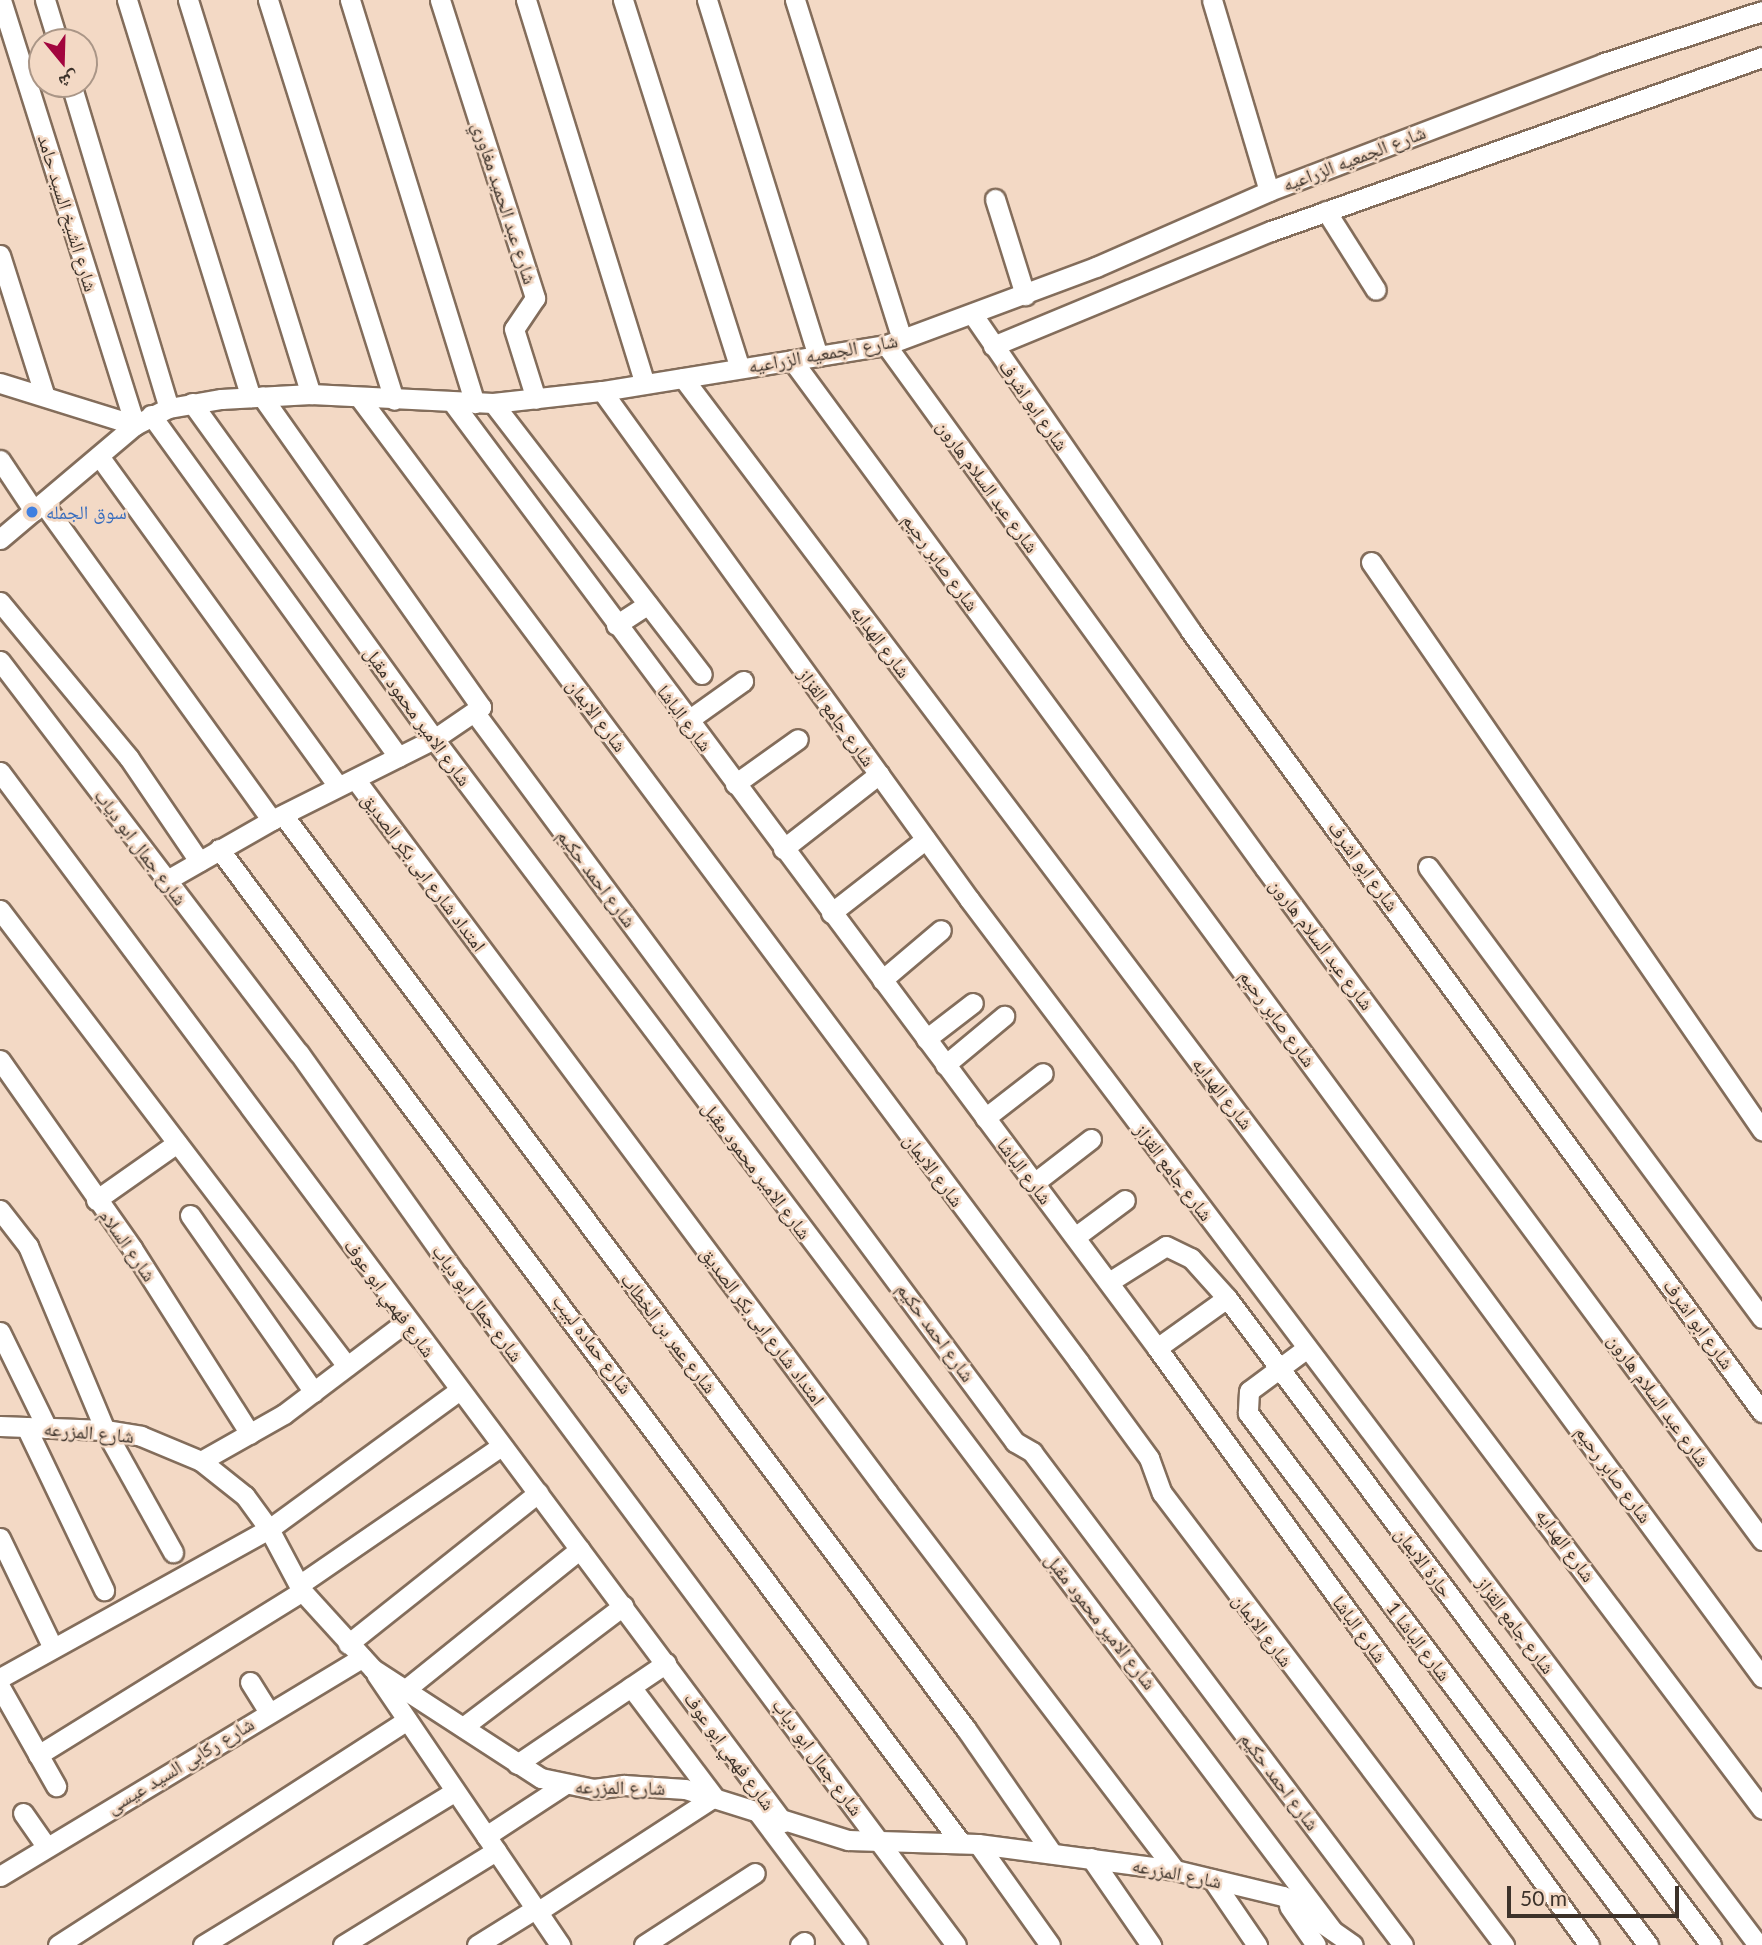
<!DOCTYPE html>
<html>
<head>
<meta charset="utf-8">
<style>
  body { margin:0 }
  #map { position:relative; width:1762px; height:1945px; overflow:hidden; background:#f3d9c5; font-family:Lato,"Noto Naskh Arabic",sans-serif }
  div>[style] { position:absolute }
  .roads { filter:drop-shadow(2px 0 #836d5b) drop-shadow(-2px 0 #836d5b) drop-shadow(0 2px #836d5b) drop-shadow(0 -2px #836d5b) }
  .minor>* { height:19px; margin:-9.5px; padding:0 9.5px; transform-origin:9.5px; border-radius:9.5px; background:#fff }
  .dots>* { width:19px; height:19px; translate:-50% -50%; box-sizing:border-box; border:4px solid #f3d9c5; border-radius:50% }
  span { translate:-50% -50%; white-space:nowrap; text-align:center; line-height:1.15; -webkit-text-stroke:5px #f3d9c5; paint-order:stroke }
  .street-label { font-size:19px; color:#3c322a }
  .shop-label { font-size:19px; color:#366cbe }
  .left { translate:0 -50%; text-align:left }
  .north { position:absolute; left:28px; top:28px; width:70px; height:70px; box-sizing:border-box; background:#f3d9c5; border:2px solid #aa9687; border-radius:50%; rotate:161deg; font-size:19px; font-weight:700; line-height:28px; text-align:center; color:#3c322a }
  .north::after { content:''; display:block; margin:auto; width:24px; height:32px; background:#a2053e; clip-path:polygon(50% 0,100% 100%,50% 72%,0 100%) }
  .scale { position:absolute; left:1507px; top:1886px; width:172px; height:32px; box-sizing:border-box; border:4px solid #3c322a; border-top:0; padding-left:9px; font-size:21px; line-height:24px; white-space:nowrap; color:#3c322a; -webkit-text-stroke:5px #f3d9c5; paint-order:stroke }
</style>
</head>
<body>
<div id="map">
  <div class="roads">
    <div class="minor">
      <i style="left:1px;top:0;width:446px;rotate:72.5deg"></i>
      <i style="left:45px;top:0;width:44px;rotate:72.8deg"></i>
      <i style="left:127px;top:0;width:416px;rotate:72.7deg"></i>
      <i style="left:188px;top:0;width:413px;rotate:72.7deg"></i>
      <i style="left:268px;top:0;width:419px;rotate:72.5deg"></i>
      <i style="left:350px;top:0;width:422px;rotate:72.8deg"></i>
      <i style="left:440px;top:0;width:313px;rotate:72.3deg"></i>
      <i style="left:535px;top:298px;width:37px;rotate:124deg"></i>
      <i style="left:514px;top:329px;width:73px;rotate:72.6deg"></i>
      <i style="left:526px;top:0;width:400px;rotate:72.8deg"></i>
      <i style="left:623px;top:0;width:386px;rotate:72.4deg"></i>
      <i style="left:707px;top:0;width:373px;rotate:72.7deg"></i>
      <i style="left:795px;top:0;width:355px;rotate:72.5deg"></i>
      <i style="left:1212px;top:0;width:199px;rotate:73.4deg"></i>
      <i style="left:71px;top:84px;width:338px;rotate:73.2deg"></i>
      <i style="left:995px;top:199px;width:101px;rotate:72.6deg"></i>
      <i style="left:1326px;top:211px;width:93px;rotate:57.7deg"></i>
      <i style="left:0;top:255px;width:146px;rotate:72.4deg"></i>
      <i style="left:973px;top:315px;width:383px;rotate:55.4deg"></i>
      <i style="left:1190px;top:630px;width:969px;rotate:53.82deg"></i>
      <i style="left:886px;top:345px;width:646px;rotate:54.07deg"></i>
      <i style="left:1265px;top:868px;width:836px;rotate:53.51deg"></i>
      <i style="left:993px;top:346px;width:301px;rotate:-22.5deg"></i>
      <i style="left:1271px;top:231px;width:521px;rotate:-19.51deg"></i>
      <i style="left:792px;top:360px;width:1636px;rotate:53.63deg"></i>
      <i style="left:683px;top:378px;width:1792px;rotate:52.98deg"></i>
      <i style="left:0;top:383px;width:141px;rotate:17.3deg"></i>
      <i style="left:602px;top:391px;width:627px;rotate:54.15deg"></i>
      <i style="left:969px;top:899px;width:1310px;rotate:52.97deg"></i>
      <i style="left:359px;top:397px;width:1204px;rotate:53.27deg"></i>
      <i style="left:1079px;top:1362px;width:119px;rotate:53.9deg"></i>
      <i style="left:1149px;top:1458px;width:37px;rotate:70deg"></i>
      <i style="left:1162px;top:1493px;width:567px;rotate:52.89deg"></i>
      <i style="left:192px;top:403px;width:414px;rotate:54.2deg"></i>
      <i style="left:434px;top:739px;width:1492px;rotate:52.98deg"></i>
      <i style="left:453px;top:403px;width:1178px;rotate:53.31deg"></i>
      <i style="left:1157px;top:1348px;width:737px;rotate:54.11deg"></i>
      <i style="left:493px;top:403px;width:342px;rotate:52.4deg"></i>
      <i style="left:151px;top:415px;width:422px;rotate:54.1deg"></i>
      <i style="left:99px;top:456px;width:407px;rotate:54.1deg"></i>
      <i style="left:0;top:460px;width:61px;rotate:56.3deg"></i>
      <i style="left:43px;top:503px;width:391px;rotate:54.2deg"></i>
      <i style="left:0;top:539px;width:177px;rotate:-40.2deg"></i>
      <i style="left:135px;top:425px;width:38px;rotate:-27deg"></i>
      <i style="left:169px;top:408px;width:53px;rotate:-9.8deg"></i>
      <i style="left:221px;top:399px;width:90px;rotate:-3.2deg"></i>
      <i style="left:311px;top:394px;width:182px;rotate:2.8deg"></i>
      <i style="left:493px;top:403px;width:110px;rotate:-6.3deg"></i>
      <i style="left:602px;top:391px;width:288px;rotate:-9.2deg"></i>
      <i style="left:886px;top:345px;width:224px;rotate:-20.4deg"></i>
      <i style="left:1096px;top:267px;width:189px;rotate:-23.7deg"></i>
      <i style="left:1269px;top:191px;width:359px;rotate:-20.9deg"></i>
      <i style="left:1604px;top:63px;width:166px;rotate:-18.2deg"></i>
      <i style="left:1371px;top:562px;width:690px;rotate:55.46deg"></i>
      <i style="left:0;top:602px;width:202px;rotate:50.4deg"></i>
      <i style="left:129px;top:758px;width:125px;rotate:55.8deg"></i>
      <i style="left:616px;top:625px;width:38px;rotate:-33deg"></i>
      <i style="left:0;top:661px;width:493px;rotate:52.7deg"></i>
      <i style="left:299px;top:1053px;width:272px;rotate:54.6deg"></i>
      <i style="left:457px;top:1275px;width:835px;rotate:53.32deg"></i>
      <i style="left:475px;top:713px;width:907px;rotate:53.47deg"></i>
      <i style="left:1015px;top:1442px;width:20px;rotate:30deg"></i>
      <i style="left:1032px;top:1452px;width:617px;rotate:53.04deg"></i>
      <i style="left:687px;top:721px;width:69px;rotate:-35.5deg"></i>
      <i style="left:0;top:772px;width:1310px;rotate:53.29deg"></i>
      <i style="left:355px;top:779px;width:890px;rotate:53.27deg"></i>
      <i style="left:887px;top:1492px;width:475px;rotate:52.7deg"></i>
      <i style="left:735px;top:784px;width:77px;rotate:-35.5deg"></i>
      <i style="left:283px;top:815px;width:1141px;rotate:53.23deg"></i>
      <i style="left:966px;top:1729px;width:151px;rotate:55.3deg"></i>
      <i style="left:219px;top:849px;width:1240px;rotate:53.26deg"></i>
      <i style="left:783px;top:849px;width:122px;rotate:-38deg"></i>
      <i style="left:1428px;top:867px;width:561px;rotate:53.48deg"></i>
      <i style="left:167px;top:880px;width:121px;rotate:-29.7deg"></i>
      <i style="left:272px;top:820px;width:181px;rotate:-26.6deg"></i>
      <i style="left:434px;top:739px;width:57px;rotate:-34.2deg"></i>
      <i style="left:481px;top:707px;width:380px;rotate:-125.2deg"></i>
      <i style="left:0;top:910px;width:573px;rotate:52.73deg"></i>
      <i style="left:831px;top:913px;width:120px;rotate:-37.9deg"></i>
      <i style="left:882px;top:980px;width:77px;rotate:-40.3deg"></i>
      <i style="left:926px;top:1039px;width:59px;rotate:-37.5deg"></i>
      <i style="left:0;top:1060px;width:230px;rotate:54.9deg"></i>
      <i style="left:132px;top:1248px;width:220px;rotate:57.6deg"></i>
      <i style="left:945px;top:1065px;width:77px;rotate:-39.7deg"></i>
      <i style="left:985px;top:1118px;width:73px;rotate:-37.8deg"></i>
      <i style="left:1034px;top:1183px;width:72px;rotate:-37.7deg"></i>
      <i style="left:96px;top:1200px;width:99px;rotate:-35.1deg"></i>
      <i style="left:0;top:1210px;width:46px;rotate:52.1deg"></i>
      <i style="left:28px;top:1246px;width:199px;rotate:67.3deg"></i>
      <i style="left:105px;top:1430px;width:140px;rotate:60.9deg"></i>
      <i style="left:190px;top:1215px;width:216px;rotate:55deg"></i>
      <i style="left:1075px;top:1237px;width:62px;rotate:-36.5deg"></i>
      <i style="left:1109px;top:1282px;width:67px;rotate:-32.3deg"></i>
      <i style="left:1166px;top:1246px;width:28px;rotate:26deg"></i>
      <i style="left:1191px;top:1258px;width:54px;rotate:48deg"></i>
      <i style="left:1227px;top:1298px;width:808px;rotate:53.2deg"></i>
      <i style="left:0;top:1332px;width:107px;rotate:63.9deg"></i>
      <i style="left:1157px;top:1348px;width:86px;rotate:-35.5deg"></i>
      <i style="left:1307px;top:1348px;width:72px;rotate:143.4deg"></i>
      <i style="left:1249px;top:1391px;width:22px;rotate:93deg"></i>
      <i style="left:1248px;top:1413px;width:666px;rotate:53.06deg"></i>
      <i style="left:0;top:1426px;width:105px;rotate:2.2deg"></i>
      <i style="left:105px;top:1430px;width:36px;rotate:9deg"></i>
      <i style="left:141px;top:1436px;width:65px;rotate:22.6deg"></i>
      <i style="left:201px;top:1461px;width:56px;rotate:38.5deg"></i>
      <i style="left:245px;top:1496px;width:41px;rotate:54deg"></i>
      <i style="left:269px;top:1529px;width:70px;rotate:62deg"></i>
      <i style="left:302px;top:1591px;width:105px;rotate:47.7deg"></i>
      <i style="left:373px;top:1669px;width:200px;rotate:33deg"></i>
      <i style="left:541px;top:1778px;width:54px;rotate:11.7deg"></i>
      <i style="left:594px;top:1789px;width:30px;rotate:-8deg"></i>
      <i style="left:624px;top:1785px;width:61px;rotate:3.8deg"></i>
      <i style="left:685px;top:1789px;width:171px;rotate:17.4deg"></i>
      <i style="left:848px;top:1840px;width:130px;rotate:1.8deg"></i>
      <i style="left:978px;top:1844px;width:199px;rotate:7.5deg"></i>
      <i style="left:1175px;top:1870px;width:111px;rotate:13.5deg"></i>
      <i style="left:1283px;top:1896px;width:85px;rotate:35deg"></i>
      <i style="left:26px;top:1427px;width:181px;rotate:64.4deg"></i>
      <i style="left:201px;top:1461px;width:95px;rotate:-29.5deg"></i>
      <i style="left:284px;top:1414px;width:154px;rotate:-37.1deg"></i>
      <i style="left:0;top:1538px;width:122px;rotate:64.3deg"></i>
      <i style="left:299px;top:1585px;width:245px;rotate:-34.5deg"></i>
      <i style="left:348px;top:1644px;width:243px;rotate:-38.5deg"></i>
      <i style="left:376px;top:1674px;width:328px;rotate:55.8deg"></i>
      <i style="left:0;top:1678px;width:308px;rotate:-29deg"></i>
      <i style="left:269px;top:1529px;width:234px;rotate:-36.1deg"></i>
      <i style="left:250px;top:1682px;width:36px;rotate:58deg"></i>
      <i style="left:0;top:1687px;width:114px;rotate:60.5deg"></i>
      <i style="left:406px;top:1689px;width:223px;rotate:-38.8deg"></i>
      <i style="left:463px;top:1727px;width:201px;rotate:-37.1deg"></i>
      <i style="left:38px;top:1755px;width:311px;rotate:-31.8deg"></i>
      <i style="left:517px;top:1764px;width:180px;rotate:-34.1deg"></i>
      <i style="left:23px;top:1813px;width:40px;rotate:55.1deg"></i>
      <i style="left:759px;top:1814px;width:164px;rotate:53.2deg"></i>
      <i style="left:486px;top:1836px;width:93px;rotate:-33.2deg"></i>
      <i style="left:978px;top:1844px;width:124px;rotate:54.5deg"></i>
      <i style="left:1091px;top:1858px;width:106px;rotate:55.4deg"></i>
      <i style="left:0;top:1876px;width:423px;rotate:-31.1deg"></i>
      <i style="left:1212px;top:1879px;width:80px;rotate:55.7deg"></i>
      <i style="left:1289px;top:1906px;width:47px;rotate:55.3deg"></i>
      <i style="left:537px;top:1912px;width:211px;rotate:-33deg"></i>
      <i style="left:714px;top:1797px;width:138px;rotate:-127deg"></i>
      <i style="left:58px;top:1945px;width:415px;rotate:-32.8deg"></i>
      <i style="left:203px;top:1945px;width:295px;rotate:-31.4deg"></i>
      <i style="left:343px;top:1945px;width:180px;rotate:-31.6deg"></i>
      <i style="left:477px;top:1945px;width:68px;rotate:-31.8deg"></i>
      <i style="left:644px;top:1945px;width:132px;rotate:-33deg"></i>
      <i style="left:800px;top:1945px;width:5px;rotate:-37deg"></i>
    </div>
  </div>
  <div class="dots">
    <i style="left:32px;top:512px;background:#3f7fe0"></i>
  </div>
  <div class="street-label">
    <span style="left:1354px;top:158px;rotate:-21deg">شارع الجمعيه الزراعيه</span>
    <span style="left:505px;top:203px;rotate:72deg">شارع عبد الحميد مغاوري</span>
    <span style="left:68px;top:213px;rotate:73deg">شارع الشيخ السيد حامد</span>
    <span style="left:823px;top:353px;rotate:-10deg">شارع الجمعيه الزراعيه</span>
    <span style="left:1034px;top:405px;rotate:55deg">شارع ابو اشرف</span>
    <span style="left:988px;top:486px;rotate:54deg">شارع عبد السلام هارون</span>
    <span style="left:941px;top:562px;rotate:54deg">شارع صابر رحيم</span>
    <span style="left:881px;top:641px;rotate:53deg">شارع الهدايه</span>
    <span style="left:597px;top:715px;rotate:53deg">شارع الايمان</span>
    <span style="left:418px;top:716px;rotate:54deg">شارع الامير محمود مقبل</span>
    <span style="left:837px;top:717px;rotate:54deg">شارع جامع القزاز</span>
    <span style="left:685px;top:718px;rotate:53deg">شارع الباشا</span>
    <span style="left:141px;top:847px;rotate:53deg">شارع جمال ابو دياب</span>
    <span style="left:1364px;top:866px;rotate:54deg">شارع ابو اشرف</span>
    <span style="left:424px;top:872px;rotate:53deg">امتداد شارع ابى بكر الصديق</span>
    <span style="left:597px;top:878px;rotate:53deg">شارع احمد حكيم</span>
    <span style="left:1322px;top:944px;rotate:53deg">شارع عبد السلام هارون</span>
    <span style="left:1278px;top:1018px;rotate:54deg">شارع صابر رحيم</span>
    <span style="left:1223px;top:1093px;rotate:52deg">شارع الهدايه</span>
    <span style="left:757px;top:1170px;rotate:53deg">شارع الامير محمود مقبل</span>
    <span style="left:934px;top:1170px;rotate:53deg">شارع الايمان</span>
    <span style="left:1025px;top:1171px;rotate:53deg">شارع الباشا</span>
    <span style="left:1174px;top:1172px;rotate:53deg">شارع جامع القزاز</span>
    <span style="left:128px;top:1245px;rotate:55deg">شارع السلام</span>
    <span style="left:390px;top:1298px;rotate:54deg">شارع فهمي ابو عوف</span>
    <span style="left:478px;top:1303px;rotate:54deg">شارع جمال ابو دياب</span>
    <span style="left:1699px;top:1324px;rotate:54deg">شارع ابو اشرف</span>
    <span style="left:763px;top:1326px;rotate:53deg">امتداد شارع ابى بكر الصديق</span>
    <span style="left:936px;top:1332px;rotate:54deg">شارع احمد حكيم</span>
    <span style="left:669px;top:1333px;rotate:53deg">شارع عمر بن الخطاب</span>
    <span style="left:593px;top:1344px;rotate:53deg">شارع حماده لبيب</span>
    <span style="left:1659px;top:1400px;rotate:54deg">شارع عبد السلام هارون</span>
    <span style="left:89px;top:1432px;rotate:5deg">شارع المزرعه</span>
    <span style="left:1614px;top:1474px;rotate:54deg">شارع صابر رحيم</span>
    <span style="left:1566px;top:1545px;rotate:54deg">شارع الهدايه</span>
    <span style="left:1424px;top:1562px;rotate:53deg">حارة الايمان</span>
    <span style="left:1101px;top:1621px;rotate:52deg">شارع الامير محمود مقبل</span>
    <span style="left:1516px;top:1625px;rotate:53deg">شارع جامع القزاز</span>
    <span style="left:1360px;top:1629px;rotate:54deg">شارع الباشا</span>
    <span style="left:1263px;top:1630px;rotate:53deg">شارع الايمان</span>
    <span style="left:1419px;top:1641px;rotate:53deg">شارع الباشا 1</span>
    <span style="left:730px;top:1751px;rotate:54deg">شارع فهمي ابو عوف</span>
    <span style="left:818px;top:1757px;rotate:54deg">شارع جمال ابو دياب</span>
    <span style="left:180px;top:1765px;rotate:-31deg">شارع ركابى السيد عيسى</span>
    <span style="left:1280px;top:1781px;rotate:53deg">شارع احمد حكيم</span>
    <span style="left:620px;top:1787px;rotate:1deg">شارع المزرعه</span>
    <span style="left:1177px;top:1873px;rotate:11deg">شارع المزرعه</span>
  </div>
  <div class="shop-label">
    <span class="left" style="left:46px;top:512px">سوق الجمله</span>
  </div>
  <div class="north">ش</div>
  <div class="scale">50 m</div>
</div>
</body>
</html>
